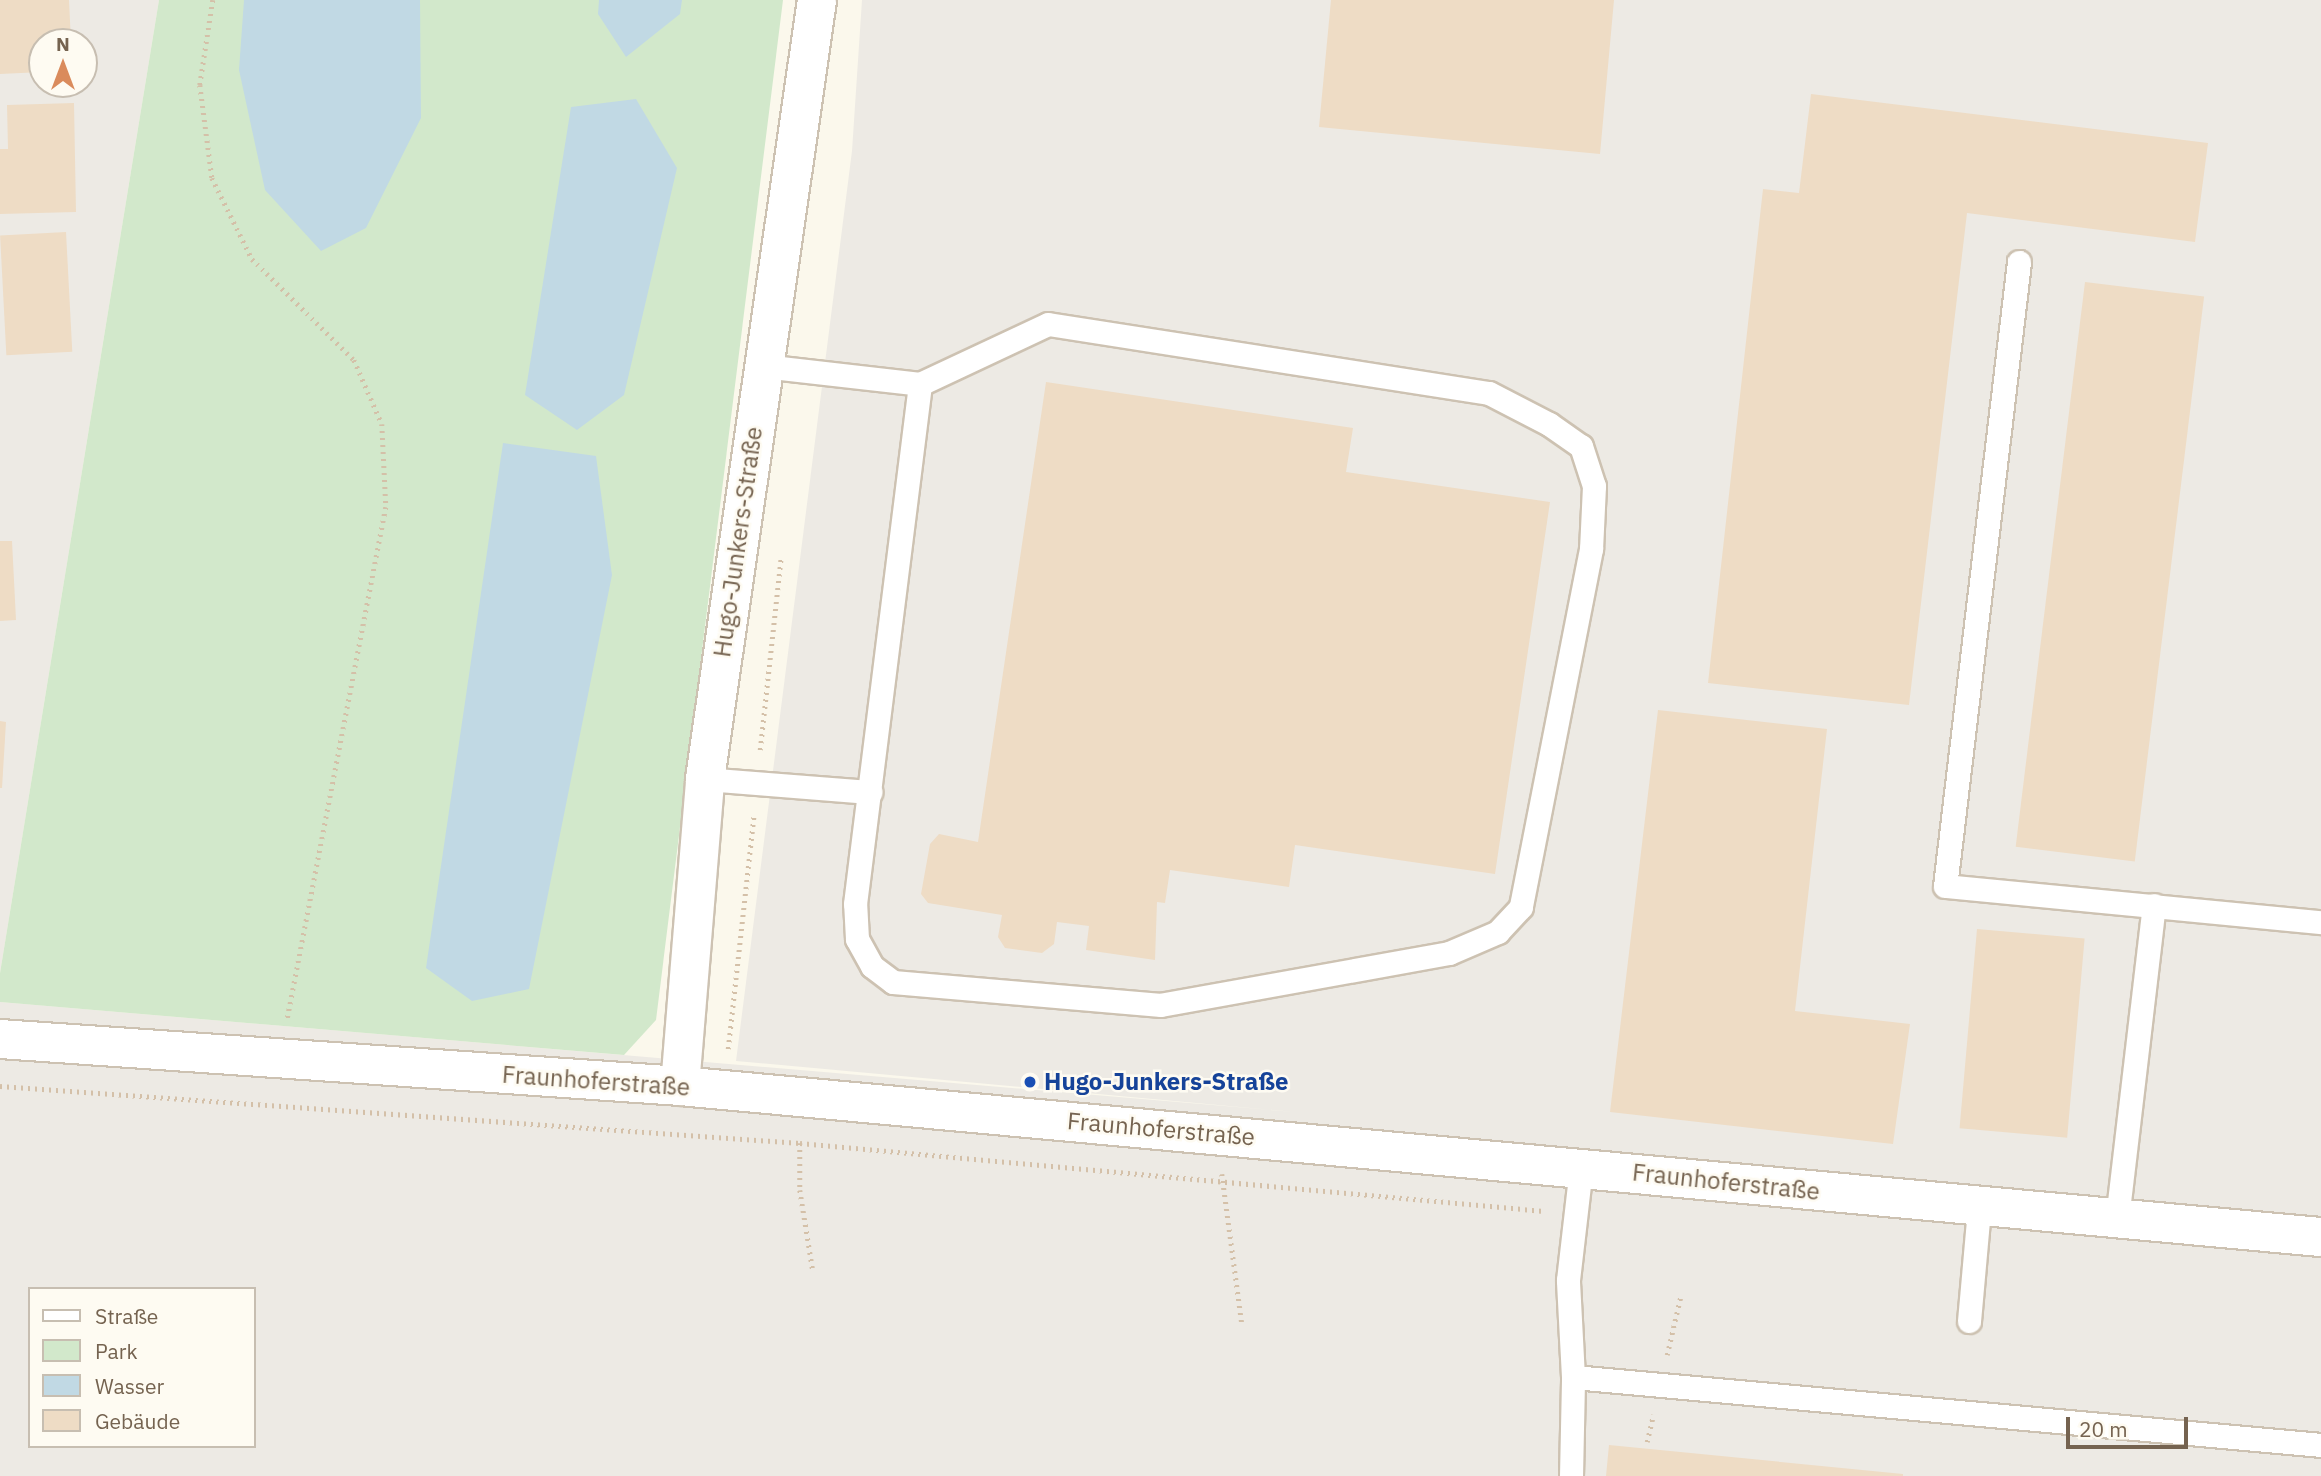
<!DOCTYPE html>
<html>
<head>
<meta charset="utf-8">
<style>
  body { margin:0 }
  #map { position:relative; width:2321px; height:1476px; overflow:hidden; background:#fbf8ec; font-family:"IBM Plex Sans",sans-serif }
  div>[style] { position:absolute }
  .industrial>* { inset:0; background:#edeae4 }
  .green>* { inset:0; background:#d2e8cb }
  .water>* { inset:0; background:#c1d9e4 }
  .building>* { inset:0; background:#eedcc5; transform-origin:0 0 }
  .path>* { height:4.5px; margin-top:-2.25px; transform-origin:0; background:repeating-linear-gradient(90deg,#d4c0a8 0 2px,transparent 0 7px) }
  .roads { filter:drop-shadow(2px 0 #cdc2b2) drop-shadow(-2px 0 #cdc2b2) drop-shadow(0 2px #cdc2b2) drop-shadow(0 -2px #cdc2b2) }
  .lane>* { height:23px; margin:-11.5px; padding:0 11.5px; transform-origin:11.5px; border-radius:11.5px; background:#fff }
  .street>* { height:38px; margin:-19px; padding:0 19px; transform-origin:19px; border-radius:19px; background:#fff }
  .dots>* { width:19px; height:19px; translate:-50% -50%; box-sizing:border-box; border:4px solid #fefbf2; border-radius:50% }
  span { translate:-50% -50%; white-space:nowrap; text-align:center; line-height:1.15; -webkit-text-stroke:5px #fefbf2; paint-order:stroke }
  .street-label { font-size:24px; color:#756350 }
  .transit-label { font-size:24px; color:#164399; font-weight:700 }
  .left { translate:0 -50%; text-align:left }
  .legend { position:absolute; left:28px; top:1287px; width:228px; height:161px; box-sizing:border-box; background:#fefbf2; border:2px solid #c7beb1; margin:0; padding:9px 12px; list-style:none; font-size:21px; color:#756350 }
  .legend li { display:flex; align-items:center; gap:14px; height:35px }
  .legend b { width:35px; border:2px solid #c7beb1 }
  .north { position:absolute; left:28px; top:28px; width:70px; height:70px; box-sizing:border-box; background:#fefbf2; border:2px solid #c7beb1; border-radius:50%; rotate:0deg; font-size:19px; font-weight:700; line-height:28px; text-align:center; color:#756350 }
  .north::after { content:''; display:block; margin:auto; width:24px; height:32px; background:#da8b5c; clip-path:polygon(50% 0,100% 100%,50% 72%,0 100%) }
  .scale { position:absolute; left:2066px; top:1417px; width:122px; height:32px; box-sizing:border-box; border:4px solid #756350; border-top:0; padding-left:9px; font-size:21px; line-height:24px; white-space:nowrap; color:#756350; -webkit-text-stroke:5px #fefbf2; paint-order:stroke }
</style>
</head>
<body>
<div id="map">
  <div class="industrial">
    <i style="clip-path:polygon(evenodd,0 0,159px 0,0 973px,0 0,42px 42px,84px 42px,84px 84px,42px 84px,42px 42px)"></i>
    <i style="clip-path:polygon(evenodd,862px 0,2321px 0,2321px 1476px,0 1476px,0 1002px,1295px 1112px,736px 1061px,852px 151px,862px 0,30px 1289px,254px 1289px,254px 1446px,30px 1446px,30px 1289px)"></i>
  </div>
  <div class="green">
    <i style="clip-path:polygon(159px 0,783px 0,656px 1020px,624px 1055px,0 1002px,0 973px)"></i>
  </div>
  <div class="water">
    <i style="clip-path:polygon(244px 0,420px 0,421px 118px,366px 228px,321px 251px,265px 190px,239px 70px)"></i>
    <i style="clip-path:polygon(599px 0,682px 0,680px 14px,626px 57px,598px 14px)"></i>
    <i style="clip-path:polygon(636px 99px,677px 168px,624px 395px,577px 430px,525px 395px,571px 107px)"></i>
    <i style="clip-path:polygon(503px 443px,596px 456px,612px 575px,529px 989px,472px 1001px,426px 968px)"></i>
  </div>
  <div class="building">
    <i style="clip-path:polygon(0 0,69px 0,71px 42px,42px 42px,42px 72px,0 74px)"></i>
    <i style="clip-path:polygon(1331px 0,1614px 0,1600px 154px,1319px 127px)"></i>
    <i style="clip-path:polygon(1811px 94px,2208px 143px,2195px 242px,1967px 213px,1909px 705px,1708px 683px,1763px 189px,1799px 193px)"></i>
    <i style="clip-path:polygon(74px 103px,76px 212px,0 214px,0 149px,8px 149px,7px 105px)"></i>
    <i style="left:66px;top:232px;width:120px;height:66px;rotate:87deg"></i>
    <i style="left:2085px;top:282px;width:120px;height:569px;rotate:7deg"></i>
    <i style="clip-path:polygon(1046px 382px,1353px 428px,1346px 472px,1550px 502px,1495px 874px,1295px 845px,1289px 887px,1170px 870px,1165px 903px,1157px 902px,1155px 960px,1086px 950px,1089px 926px,1057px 922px,1054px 944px,1042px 953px,1005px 948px,998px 937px,1002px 915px,928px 903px,921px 894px,930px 844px,939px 834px,978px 842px)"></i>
    <i style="clip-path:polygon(0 541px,12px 541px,16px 620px,0 621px)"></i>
    <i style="clip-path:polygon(1658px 710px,1827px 729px,1795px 1011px,1910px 1024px,1893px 1144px,1610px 1112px)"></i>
    <i style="clip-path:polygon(0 721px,6px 722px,2px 788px,0 788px)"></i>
    <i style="left:1977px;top:929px;width:108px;height:200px;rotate:5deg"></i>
    <i style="clip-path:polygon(1609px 1445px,1903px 1474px,1903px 1476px,1606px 1476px)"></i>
  </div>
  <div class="path">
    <i style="left:213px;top:0;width:86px;rotate:98.7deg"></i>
    <i style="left:200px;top:85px;width:94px;rotate:82.6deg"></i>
    <i style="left:212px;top:178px;width:90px;rotate:63.7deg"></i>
    <i style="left:252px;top:259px;width:144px;rotate:44.7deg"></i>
    <i style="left:354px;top:360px;width:70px;rotate:66.4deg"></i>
    <i style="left:382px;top:424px;width:83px;rotate:87.2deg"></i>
    <i style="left:386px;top:507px;width:523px;rotate:100.9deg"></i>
    <i style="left:760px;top:750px;width:194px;rotate:-83.8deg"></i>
    <i style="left:728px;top:1049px;width:236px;rotate:-83.7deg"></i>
    <i style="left:0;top:1086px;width:802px;rotate:4.08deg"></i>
    <i style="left:800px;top:1143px;width:747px;rotate:5.22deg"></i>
    <i style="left:800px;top:1143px;width:47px;rotate:90deg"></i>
    <i style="left:800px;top:1190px;width:82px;rotate:80.9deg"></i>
    <i style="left:1222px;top:1174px;width:151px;rotate:82.4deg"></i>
    <i style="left:1667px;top:1355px;width:62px;rotate:-76.9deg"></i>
    <i style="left:1647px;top:1442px;width:28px;rotate:-77deg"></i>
  </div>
  <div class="roads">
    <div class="lane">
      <i style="left:2019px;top:262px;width:628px;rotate:96.76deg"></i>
      <i style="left:1945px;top:886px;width:378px;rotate:5.5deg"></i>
      <i style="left:763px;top:366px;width:158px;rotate:6.5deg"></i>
      <i style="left:920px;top:384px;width:141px;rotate:-25.1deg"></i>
      <i style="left:1048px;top:324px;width:446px;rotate:8.9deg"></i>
      <i style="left:1489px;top:393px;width:68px;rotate:27.3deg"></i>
      <i style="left:1549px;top:424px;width:39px;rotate:35deg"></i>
      <i style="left:1581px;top:446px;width:42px;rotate:72deg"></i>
      <i style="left:1594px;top:486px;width:63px;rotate:92.7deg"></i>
      <i style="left:1591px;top:549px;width:365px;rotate:101.1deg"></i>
      <i style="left:1521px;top:907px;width:34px;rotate:133deg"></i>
      <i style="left:1498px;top:932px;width:53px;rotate:156.8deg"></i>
      <i style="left:1449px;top:953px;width:293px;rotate:169.8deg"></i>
      <i style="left:1161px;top:1005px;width:269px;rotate:-175.1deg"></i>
      <i style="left:893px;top:982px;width:26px;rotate:-143deg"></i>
      <i style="left:872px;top:966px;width:31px;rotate:-119deg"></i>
      <i style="left:857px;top:939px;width:35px;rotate:-93deg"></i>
      <i style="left:855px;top:904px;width:524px;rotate:-82.87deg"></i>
      <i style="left:705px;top:779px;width:166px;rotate:4.5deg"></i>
      <i style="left:2117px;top:1219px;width:316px;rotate:-83.3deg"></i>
      <i style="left:1969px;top:1321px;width:113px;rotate:-84.9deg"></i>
      <i style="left:1573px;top:1377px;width:751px;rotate:5.19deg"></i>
      <i style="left:1571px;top:1476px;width:99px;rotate:-88.8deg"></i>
      <i style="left:1573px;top:1377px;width:97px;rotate:-93deg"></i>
      <i style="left:1568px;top:1280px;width:114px;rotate:-83.4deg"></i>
    </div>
    <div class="street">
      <i style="left:0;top:1039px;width:682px;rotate:3.95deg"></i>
      <i style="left:680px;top:1086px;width:1648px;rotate:5.26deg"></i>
      <i style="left:680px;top:1086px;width:308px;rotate:-85.3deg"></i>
      <i style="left:705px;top:779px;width:787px;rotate:-81.82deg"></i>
    </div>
  </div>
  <div class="dots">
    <i style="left:1030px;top:1082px;background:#1a4fb4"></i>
  </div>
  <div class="street-label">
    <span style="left:738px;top:542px;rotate:-82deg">Hugo-Junkers-Straße</span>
    <span style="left:596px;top:1081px;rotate:4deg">Fraunhoferstraße</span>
    <span style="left:1161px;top:1129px;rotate:5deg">Fraunhoferstraße</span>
    <span style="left:1726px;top:1182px;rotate:6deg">Fraunhoferstraße</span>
  </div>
  <div class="transit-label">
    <span class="left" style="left:1044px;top:1082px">Hugo-Junkers-Straße</span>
  </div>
  <ul class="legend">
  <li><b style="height:9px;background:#fff"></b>Straße</li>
  <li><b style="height:19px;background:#d2e8cb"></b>Park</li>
  <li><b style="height:19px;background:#c1d9e4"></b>Wasser</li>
  <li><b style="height:19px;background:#eedcc5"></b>Gebäude</li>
  </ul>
  <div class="north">N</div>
  <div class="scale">20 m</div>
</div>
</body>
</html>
